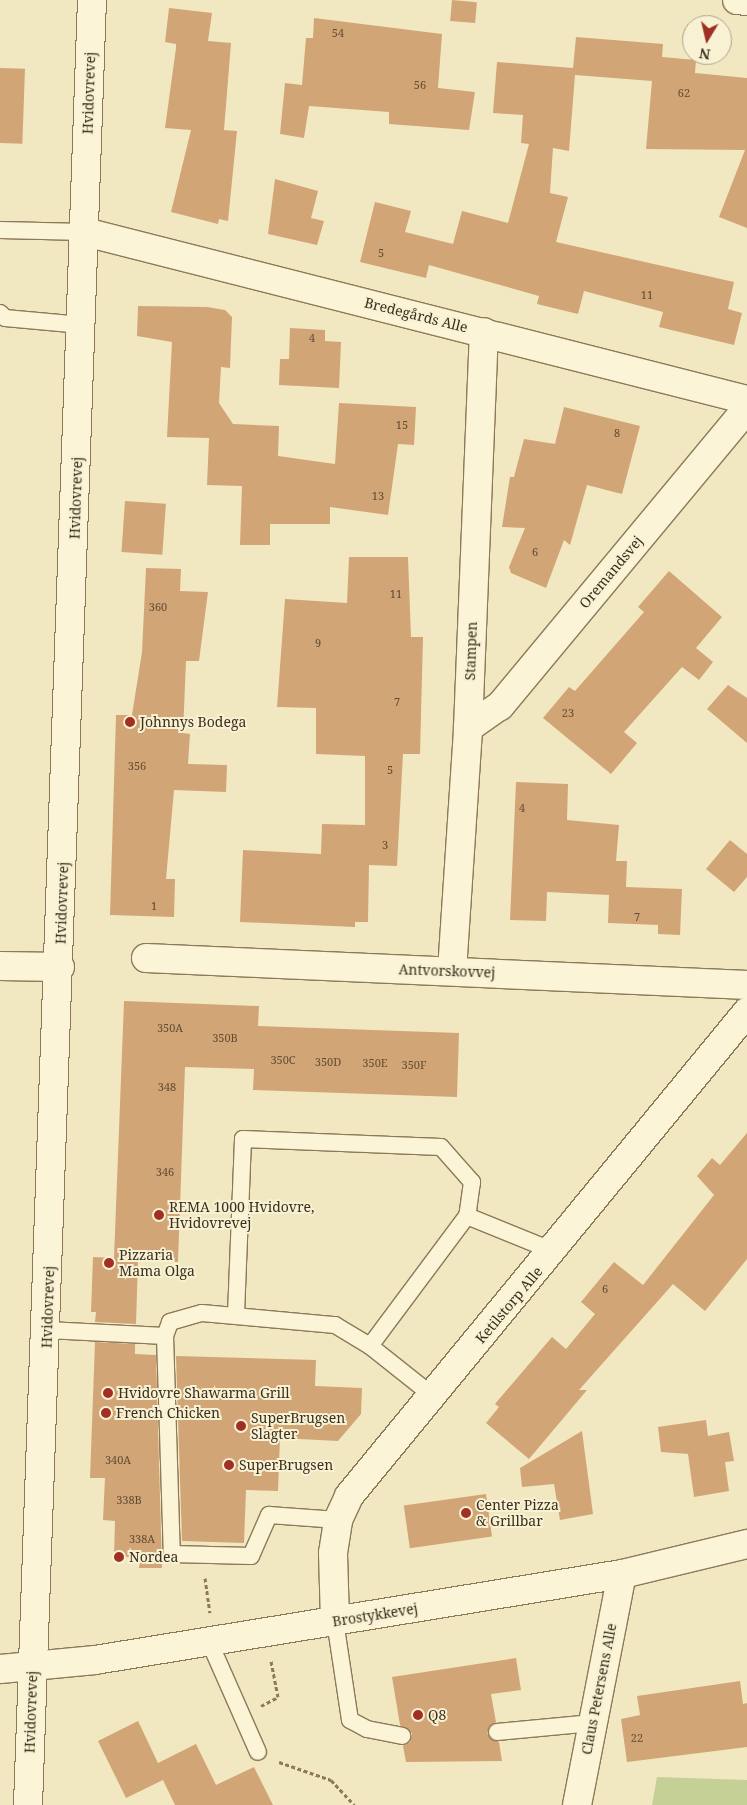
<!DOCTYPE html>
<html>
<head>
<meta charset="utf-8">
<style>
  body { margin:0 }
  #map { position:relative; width:747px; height:1805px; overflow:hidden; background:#f1e8c2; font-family:"Noto Serif",serif }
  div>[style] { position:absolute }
  .green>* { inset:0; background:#c4d095 }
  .building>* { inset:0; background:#d2a576; transform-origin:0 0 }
  .path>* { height:3px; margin-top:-1.5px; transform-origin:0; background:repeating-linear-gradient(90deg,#8d7958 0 4px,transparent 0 6.5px) }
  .roads { filter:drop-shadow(1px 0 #8d7958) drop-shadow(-1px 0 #8d7958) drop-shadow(0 1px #8d7958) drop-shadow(0 -1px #8d7958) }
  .service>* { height:16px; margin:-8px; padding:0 8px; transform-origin:8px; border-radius:8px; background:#fbf4d7 }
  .minor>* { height:28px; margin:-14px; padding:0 14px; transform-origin:14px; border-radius:14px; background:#fbf4d7 }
  .tertiary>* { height:28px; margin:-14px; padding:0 14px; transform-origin:14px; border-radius:14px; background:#fbf4d7 }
  .dots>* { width:14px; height:14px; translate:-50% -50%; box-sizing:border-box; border:2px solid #f8f1d3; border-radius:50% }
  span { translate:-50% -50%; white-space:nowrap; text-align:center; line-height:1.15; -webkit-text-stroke:4px #f8f1d3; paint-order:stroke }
  .number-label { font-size:11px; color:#614c33 }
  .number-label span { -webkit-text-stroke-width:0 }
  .street-label { font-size:14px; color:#3b2f1d }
  .poi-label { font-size:14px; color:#3b2f1d }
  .left { translate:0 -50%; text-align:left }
  .north { position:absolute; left:682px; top:15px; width:50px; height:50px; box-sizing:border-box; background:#f8f1d3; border:1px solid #aca38a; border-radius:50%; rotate:189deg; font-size:14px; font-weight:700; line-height:20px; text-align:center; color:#3b2f1d }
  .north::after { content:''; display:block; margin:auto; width:18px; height:22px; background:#a02f24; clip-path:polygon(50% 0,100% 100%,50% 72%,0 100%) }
</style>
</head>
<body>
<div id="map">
  <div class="green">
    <i style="clip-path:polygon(657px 1777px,747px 1780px,747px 1805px,652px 1805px)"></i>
  </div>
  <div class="building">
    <i style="left:452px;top:0;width:25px;height:21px;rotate:5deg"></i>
    <i style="clip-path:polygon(169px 8px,212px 13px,208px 41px,231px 43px,224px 130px,237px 131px,228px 221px,219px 219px,218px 224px,171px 212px,191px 130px,165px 128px,176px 48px,176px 44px,165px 42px)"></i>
    <i style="clip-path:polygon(314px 18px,442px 34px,438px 88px,475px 92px,469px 130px,389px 124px,389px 112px,309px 106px,304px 138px,280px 134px,285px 83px,302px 85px,306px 38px,313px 38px)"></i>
    <i style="clip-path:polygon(576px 37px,663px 44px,662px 57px,696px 60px,695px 73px,747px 78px,747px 228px,719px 217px,745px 150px,646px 149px,652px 81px,575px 75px,569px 151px,553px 148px,550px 193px,568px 197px,556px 242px,734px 282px,728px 309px,742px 313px,734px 345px,659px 327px,663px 312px,584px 291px,578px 314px,537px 304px,539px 296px,429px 265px,426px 278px,360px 262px,375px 202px,411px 211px,405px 232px,453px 244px,462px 211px,508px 223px,529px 144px,521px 143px,523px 115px,493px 113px,497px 62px,573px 68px)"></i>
    <i style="left:0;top:68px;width:25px;height:75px;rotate:2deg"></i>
    <i style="clip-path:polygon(275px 179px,318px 191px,311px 218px,324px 221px,317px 245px,268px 234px)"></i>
    <i style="clip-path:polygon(138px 306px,207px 307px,225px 310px,232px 317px,230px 368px,221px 367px,219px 403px,233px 424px,279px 426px,278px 456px,335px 464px,339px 403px,416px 407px,414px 445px,398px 444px,388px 515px,330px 507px,330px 524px,270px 524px,270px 545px,240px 545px,242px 486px,207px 485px,209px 438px,167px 437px,172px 342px,137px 336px)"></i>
    <i style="clip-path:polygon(290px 328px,325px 330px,325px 341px,341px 342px,339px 388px,279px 385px,280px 359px,289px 359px)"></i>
    <i style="clip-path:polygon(564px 407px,640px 426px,622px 494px,587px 485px,570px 545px,564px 540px,546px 588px,511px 573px,509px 567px,525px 528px,502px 527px,510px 477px,514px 477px,524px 439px,555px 444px)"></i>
    <i style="left:125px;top:501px;width:41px;height:51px;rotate:4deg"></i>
    <i style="clip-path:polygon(349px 557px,408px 557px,411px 637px,423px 637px,420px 754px,403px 754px,397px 866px,369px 865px,368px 922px,355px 922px,355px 927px,240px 922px,243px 850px,321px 854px,322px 824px,365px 825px,365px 756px,316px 754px,316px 708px,277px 707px,285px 599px,347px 603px)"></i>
    <i style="clip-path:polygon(146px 568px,181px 569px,180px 591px,208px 592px,199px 661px,186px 661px,183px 733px,190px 734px,188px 764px,227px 765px,226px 792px,174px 790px,166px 879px,175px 879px,174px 917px,110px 915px,116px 715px,132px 715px,142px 652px)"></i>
    <i style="clip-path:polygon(669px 571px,722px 617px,696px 648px,713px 662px,699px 680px,682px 667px,624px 732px,637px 743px,611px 774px,543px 718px,569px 687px,575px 691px,644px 612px,638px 607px)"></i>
    <i style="clip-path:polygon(728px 685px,747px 698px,747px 743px,707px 709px)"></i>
    <i style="clip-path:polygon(516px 782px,568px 784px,567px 820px,619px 825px,616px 861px,627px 861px,626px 887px,682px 889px,680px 935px,658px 934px,658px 925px,608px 923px,609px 895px,547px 892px,546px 921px,510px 920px)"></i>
    <i style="clip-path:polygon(730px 840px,747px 854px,747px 877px,734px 892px,706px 869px)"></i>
    <i style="clip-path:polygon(124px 1001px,259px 1006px,258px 1026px,459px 1033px,457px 1097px,253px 1090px,254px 1069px,185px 1067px,178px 1262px,138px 1260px,136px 1324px,95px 1322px,96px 1312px,91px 1312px,93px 1257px,114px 1258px)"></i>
    <i style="clip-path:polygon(747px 1133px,747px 1259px,705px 1311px,673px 1284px,579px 1390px,587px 1390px,529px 1459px,486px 1423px,499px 1407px,495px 1404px,552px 1337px,566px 1349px,595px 1314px,581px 1302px,614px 1262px,643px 1285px,714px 1195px,697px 1176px,712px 1158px,720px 1165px)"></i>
    <i style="clip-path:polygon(95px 1342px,135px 1344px,135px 1354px,156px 1355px,162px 1568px,139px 1568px,140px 1558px,114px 1556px,115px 1521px,103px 1520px,105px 1478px,90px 1478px)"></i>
    <i style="clip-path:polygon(176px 1356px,316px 1360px,315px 1386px,362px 1388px,361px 1414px,338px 1441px,280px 1438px,278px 1491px,246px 1490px,244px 1543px,182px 1541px)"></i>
    <i style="clip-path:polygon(706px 1420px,708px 1436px,729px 1432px,734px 1461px,725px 1462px,729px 1491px,694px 1497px,688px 1454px,661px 1452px,658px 1427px)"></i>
    <i style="clip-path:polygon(582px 1431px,593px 1514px,560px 1520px,554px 1484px,522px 1487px,520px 1468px)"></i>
    <i style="left:486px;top:1494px;width:43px;height:83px;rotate:82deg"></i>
    <i style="clip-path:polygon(516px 1658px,521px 1690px,491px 1694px,496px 1722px,487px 1733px,499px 1742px,502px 1761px,406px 1762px,403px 1746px,410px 1742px,412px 1733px,400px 1725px,392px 1677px)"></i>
    <i style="clip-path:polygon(740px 1681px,743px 1704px,747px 1703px,747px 1747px,627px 1762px,621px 1719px,640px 1715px,637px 1696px)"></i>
    <i style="clip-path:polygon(138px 1721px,158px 1763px,196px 1744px,216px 1785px,254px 1767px,273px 1805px,175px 1805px,163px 1780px,126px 1798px,98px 1741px)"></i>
  </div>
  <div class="path">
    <i style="left:205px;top:1578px;width:35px;rotate:82deg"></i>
    <i style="left:261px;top:1706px;width:19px;rotate:-28deg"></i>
    <i style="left:278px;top:1697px;width:38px;rotate:-101deg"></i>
    <i style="left:279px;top:1762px;width:55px;rotate:19.1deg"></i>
    <i style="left:331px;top:1780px;width:34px;rotate:47deg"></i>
  </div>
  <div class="roads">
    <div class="service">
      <i style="left:0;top:230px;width:85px;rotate:1.3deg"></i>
      <i style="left:0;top:313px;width:7px;rotate:45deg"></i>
      <i style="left:5px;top:318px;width:77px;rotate:5.2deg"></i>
      <i style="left:236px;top:1314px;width:175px;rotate:-87.7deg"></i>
      <i style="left:243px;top:1139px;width:198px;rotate:2.3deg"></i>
      <i style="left:441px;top:1147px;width:47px;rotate:48.5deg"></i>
      <i style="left:472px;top:1182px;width:34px;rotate:98deg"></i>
      <i style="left:47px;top:1330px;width:118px;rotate:2.9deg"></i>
      <i style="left:165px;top:1336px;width:15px;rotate:-70deg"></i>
      <i style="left:170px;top:1322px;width:33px;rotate:-16deg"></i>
      <i style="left:202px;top:1313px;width:134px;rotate:5.2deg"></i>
      <i style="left:335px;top:1325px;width:41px;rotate:31deg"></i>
      <i style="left:370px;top:1346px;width:80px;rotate:38.4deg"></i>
      <i style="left:165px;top:1336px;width:218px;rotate:88.2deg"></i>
      <i style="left:172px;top:1554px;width:79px;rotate:1.5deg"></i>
      <i style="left:251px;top:1556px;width:45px;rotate:-66.3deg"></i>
      <i style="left:269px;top:1515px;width:69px;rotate:4.1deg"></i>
      <i style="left:370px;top:1346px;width:162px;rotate:-53.3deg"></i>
      <i style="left:467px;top:1216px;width:93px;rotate:22.1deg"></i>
      <i style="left:335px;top:1621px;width:100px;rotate:81.4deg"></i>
      <i style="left:350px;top:1720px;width:19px;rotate:28deg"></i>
      <i style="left:367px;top:1729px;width:36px;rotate:11deg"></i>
      <i style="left:209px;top:1641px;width:121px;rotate:66.2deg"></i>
      <i style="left:497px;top:1732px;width:96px;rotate:-5.4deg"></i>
    </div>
    <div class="minor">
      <i style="left:737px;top:0;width:10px;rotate:6deg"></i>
      <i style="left:85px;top:232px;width:683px;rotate:14.24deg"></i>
      <i style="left:468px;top:728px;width:39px;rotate:-35deg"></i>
      <i style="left:500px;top:706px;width:387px;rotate:-50.3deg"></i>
      <i style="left:146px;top:958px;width:602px;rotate:2.57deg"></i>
      <i style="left:0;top:966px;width:60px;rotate:1deg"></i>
      <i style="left:452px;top:971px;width:244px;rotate:-86.2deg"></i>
      <i style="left:468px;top:728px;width:396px;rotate:-87.7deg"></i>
      <i style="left:335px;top:1621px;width:68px;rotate:-91.7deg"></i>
      <i style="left:333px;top:1553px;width:33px;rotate:-81deg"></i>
      <i style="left:338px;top:1520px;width:26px;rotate:-65deg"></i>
      <i style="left:349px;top:1496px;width:627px;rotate:-50.57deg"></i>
      <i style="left:577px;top:1805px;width:235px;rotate:-79deg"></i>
    </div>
    <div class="tertiary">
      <i style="left:0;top:1669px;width:95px;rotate:-5.4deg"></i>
      <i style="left:95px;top:1660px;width:534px;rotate:-9.27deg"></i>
      <i style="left:622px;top:1574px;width:129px;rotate:-13.5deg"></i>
      <i style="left:28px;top:1805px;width:1806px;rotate:-87.97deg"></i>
    </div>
  </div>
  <div class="dots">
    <i style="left:130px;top:722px;background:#a02f24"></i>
    <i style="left:159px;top:1215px;background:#a02f24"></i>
    <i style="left:109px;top:1263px;background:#a02f24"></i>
    <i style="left:108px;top:1393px;background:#a02f24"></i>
    <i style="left:106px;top:1413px;background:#a02f24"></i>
    <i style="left:241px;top:1426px;background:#a02f24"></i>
    <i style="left:229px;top:1465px;background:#a02f24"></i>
    <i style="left:466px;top:1513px;background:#a02f24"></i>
    <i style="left:119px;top:1557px;background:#a02f24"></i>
    <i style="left:418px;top:1715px;background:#a02f24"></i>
  </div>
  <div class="number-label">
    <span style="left:338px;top:33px">54</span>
    <span style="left:420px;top:85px">56</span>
    <span style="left:684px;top:93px">62</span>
    <span style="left:381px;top:253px">5</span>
    <span style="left:647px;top:295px">11</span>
    <span style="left:312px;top:338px">4</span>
    <span style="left:402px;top:425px">15</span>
    <span style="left:617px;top:433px">8</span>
    <span style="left:378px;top:496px">13</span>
    <span style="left:535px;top:552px">6</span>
    <span style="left:396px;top:594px">11</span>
    <span style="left:158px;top:607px">360</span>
    <span style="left:318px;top:643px">9</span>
    <span style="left:397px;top:702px">7</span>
    <span style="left:568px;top:713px">23</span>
    <span style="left:137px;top:766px">356</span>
    <span style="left:390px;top:770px">5</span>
    <span style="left:522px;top:808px">4</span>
    <span style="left:385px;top:845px">3</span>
    <span style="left:154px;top:906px">1</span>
    <span style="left:637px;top:917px">7</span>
    <span style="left:170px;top:1028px">350A</span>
    <span style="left:225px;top:1038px">350B</span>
    <span style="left:283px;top:1060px">350C</span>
    <span style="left:328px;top:1062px">350D</span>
    <span style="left:375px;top:1063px">350E</span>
    <span style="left:414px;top:1065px">350F</span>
    <span style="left:167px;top:1087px">348</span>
    <span style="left:165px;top:1172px">346</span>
    <span style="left:605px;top:1289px">6</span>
    <span style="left:118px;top:1460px">340A</span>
    <span style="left:129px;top:1500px">338B</span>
    <span style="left:142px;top:1539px">338A</span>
    <span style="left:637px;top:1738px">22</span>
  </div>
  <div class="street-label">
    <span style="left:89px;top:93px;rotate:-88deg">Hvidovrevej</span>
    <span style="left:416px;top:315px;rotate:14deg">Bredegårds Alle</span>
    <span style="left:76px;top:498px;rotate:-88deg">Hvidovrevej</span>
    <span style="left:611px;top:572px;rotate:-50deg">Oremandsvej</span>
    <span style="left:471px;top:651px;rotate:-88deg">Stampen</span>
    <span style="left:62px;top:903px;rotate:-88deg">Hvidovrevej</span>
    <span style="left:447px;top:971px;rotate:2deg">Antvorskovvej</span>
    <span style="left:509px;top:1305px;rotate:-50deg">Ketilstorp Alle</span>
    <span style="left:48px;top:1307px;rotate:-88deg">Hvidovrevej</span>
    <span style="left:375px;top:1615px;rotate:-9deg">Brostykkevej</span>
    <span style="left:599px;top:1689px;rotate:-79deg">Claus Petersens Alle</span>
    <span style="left:31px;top:1712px;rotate:-88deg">Hvidovrevej</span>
  </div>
  <div class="poi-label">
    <span class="left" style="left:140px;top:722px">Johnnys Bodega</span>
    <span class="left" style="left:169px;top:1215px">REMA 1000 Hvidovre,<br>Hvidovrevej</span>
    <span class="left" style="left:119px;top:1263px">Pizzaria<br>Mama Olga</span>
    <span class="left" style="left:118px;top:1393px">Hvidovre Shawarma Grill</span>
    <span class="left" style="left:116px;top:1413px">French Chicken</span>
    <span class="left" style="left:251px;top:1426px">SuperBrugsen<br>Slagter</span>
    <span class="left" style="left:239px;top:1465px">SuperBrugsen</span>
    <span class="left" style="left:476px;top:1513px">Center Pizza<br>&amp; Grillbar</span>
    <span class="left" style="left:129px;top:1557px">Nordea</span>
    <span class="left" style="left:428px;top:1715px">Q8</span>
  </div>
  <div class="north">N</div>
</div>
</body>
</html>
